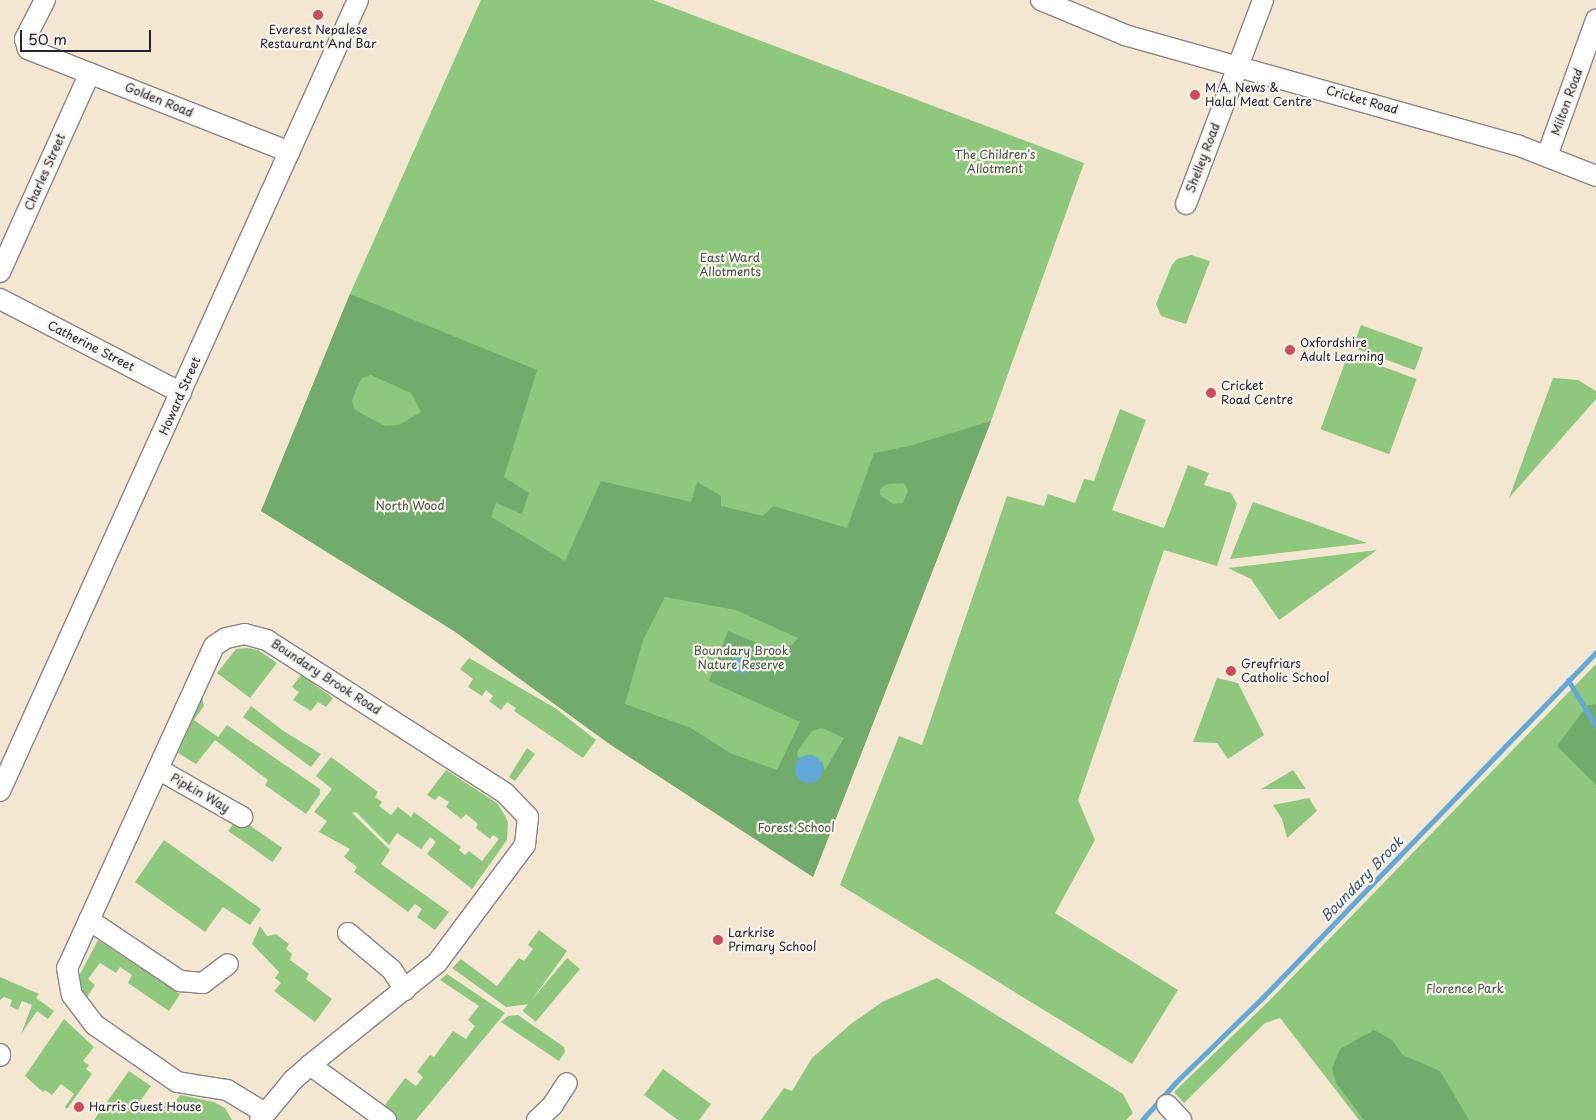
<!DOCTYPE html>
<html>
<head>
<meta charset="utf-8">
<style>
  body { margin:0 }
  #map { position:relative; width:1596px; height:1120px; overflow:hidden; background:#f4e7d1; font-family:"Playpen Sans",sans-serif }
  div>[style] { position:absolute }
  .green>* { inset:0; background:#8dc87c; transform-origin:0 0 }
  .forest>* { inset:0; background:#72ac6c }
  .water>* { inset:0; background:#62a8d8 }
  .round { border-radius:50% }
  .stream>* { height:5px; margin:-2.5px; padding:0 2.5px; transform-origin:2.5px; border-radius:2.5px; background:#62a8d8 }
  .roads { filter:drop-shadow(1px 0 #8b8486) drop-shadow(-1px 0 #8b8486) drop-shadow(0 1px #8b8486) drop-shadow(0 -1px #8b8486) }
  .street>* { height:20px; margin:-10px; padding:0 10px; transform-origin:10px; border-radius:10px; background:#fff }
  .dots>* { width:14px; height:14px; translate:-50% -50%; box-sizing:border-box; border:2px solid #f7f3e8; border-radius:50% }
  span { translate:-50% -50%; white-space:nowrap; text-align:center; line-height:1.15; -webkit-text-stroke:4.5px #f7f3e8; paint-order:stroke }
  .poi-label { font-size:12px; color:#22223b }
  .left { translate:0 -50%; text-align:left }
  .street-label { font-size:12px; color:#22223b }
  .park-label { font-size:12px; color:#42544e }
  .water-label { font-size:14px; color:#3c587a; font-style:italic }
  .scale { position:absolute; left:20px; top:30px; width:131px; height:22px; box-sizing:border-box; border:2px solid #22223b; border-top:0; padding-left:6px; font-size:15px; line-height:18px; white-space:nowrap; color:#22223b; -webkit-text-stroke:4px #f7f3e8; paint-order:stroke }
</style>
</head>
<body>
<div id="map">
  <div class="green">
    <i style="clip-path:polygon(481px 0,653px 0,1084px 163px,991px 421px,813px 877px,611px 745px,454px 631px,261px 511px,350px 294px)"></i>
    <i style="clip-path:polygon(1191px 255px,1210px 261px,1186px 324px,1161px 316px,1156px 304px,1172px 265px,1177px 259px)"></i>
    <i style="left:1361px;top:325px;width:66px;height:24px;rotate:20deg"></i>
    <i style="left:1348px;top:354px;width:73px;height:80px;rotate:20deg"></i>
    <i style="clip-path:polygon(1553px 378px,1578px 380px,1596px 391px,1596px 399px,1509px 498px)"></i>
    <i style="clip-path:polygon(1120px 409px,1146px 420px,1112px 510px,1164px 528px,1188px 465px,1209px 473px,1204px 485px,1231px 493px,1237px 504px,1217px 566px,1164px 550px,1078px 800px,1095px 840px,1055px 913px,1178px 990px,1132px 1064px,840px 885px,899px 736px,922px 745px,1007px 496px,1044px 506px,1048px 494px,1075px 503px,1084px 479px,1094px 481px)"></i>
    <i style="clip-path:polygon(1253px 502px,1367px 543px,1230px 559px)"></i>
    <i style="clip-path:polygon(1377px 550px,1279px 620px,1251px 579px,1228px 568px)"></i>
    <i style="clip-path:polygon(248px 648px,258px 650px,277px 663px,250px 698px,217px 673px,236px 649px)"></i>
    <i style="clip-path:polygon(469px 658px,555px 708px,596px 740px,583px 758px,514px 711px,516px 708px,507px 702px,501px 710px,489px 701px,493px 696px,486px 690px,482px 696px,468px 687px,473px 679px,460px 669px)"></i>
    <i style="clip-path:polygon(1596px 664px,1596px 1120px,1359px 1120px,1280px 1018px,1265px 1023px,1184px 1103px,1174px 1092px,1271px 999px)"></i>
    <i style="clip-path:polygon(301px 675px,333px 698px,326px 707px,318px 702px,311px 711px,293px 700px,299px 692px,292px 687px)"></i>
    <i style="clip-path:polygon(1217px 678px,1238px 683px,1264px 735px,1228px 759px,1217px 743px,1193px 742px)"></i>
    <i style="clip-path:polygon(202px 698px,204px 706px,194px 720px,218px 737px,227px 725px,320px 789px,320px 794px,306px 814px,265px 785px,268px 780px,215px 740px,196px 764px,178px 753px)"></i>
    <i style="clip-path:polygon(251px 706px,282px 730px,321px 754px,311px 767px,243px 717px)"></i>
    <i style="clip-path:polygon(527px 748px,535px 754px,515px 781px,509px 777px)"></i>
    <i style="clip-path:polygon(331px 757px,378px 792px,375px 797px,382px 802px,379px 806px,391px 815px,398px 807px,411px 817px,414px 812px,461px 847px,459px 850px,465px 855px,469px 851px,482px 861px,499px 839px,493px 835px,490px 839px,476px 828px,478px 824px,466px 814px,461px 819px,446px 807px,449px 802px,439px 796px,435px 800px,427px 795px,446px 770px,497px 803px,504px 814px,508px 822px,507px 840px,472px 889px,427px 854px,436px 842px,430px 837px,421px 849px,397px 833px,389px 845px,356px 812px,352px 813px,390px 850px,381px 864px,449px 912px,435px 930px,417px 917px,422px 909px,415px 904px,408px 912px,354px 872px,357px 867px,344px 857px,350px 849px,319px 832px,327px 821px,314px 812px,332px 789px,316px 776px)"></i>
    <i style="clip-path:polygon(1293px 770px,1306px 789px,1261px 789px)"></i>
    <i style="clip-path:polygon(1309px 798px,1317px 811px,1287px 838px,1282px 819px,1273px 805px)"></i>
    <i style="left:238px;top:817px;width:54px;height:17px;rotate:35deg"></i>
    <i style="clip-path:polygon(164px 840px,261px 909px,250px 925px,223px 907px,205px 932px,135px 882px)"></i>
    <i style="clip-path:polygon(260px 926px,267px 936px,276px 934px,289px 944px,286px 949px,292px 954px,290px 960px,309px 974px,306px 979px,332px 999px,315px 1022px,274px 991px,281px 983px,275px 978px,279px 972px,252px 944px)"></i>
    <i style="clip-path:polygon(539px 930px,567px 951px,529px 1004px,506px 1007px,452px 968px,461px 959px,497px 986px,519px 958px,524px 961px,533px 949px,528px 945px)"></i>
    <i style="clip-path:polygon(98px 940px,180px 994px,169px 1011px,128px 983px,132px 975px,120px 967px,116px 973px,100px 963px,88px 979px,95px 985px,85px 1000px,79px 976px)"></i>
    <i style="left:567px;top:958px;width:17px;height:69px;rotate:40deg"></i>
    <i style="clip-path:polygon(447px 974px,505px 1013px,416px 1120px,397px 1120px,382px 1109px,405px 1078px,416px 1086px,423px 1077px,417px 1072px,430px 1055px,434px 1057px,453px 1031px,466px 1039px,475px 1026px,468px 1020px,479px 1006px,440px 980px)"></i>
    <i style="clip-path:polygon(0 977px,39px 994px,36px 998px,54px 1011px,48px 1019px,37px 1011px,21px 1034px,32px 1005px,22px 1001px,18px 1010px,10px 1006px,12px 1000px,4px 997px,0 1000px)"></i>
    <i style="clip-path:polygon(937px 978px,1123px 1094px,1133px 1113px,1126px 1120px,761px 1120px,784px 1088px,792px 1091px,812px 1058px,851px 1024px,882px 1002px)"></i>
    <i style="clip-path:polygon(518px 1015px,564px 1047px,565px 1052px,559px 1061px,501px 1022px,508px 1016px)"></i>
    <i style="clip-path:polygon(64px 1019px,94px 1047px,83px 1061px,89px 1065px,86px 1069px,92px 1074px,67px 1109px,65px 1107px,74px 1094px,61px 1084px,52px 1095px,45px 1090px,43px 1092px,25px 1076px)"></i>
    <i style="clip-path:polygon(663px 1069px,711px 1104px,699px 1120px,678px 1120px,644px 1095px)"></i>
    <i style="clip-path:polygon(129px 1071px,151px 1086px,140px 1101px,156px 1114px,168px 1099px,173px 1105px,180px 1095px,214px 1102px,225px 1108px,232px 1120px,94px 1120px)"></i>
  </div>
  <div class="forest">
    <i style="clip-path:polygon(evenodd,350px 294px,537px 370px,504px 477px,529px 493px,522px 514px,496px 503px,491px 517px,565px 561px,601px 481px,691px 502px,697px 482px,721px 496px,721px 506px,763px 516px,773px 506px,847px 528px,874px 453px,909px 446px,991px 421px,813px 877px,611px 745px,454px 631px,261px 511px,350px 294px,371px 375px,411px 393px,421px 412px,399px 425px,385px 426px,355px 410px,352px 401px,357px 387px,362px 378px,371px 375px,350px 294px,904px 483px,908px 491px,903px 503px,893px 504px,880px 495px,880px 489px,887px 484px,904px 483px,350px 294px,665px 597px,736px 610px,798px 638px,792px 645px,774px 650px,728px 631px,709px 681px,800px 722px,777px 770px,730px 753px,691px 728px,625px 704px,643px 640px,665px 597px,350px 294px,822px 728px,844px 738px,825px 770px,822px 762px,810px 756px,798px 758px,797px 752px,812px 731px,822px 728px)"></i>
    <i style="clip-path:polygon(1596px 704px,1596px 785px,1557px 746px,1588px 705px)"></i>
    <i style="clip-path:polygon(1374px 1030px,1392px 1040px,1403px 1055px,1440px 1071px,1469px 1120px,1364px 1120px,1336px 1083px,1332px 1068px,1340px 1049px)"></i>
  </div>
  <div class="water">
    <i style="clip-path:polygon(739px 657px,753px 664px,747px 673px,736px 673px,730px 669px,729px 662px)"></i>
    <i class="round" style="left:795px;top:755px;width:28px;height:28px"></i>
  </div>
  <div class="stream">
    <i style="left:1568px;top:680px;width:54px;rotate:58.7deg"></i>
    <i style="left:1142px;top:1120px;width:51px;rotate:-48.2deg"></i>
    <i style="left:1176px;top:1082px;width:123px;rotate:-44.3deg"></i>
    <i style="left:1264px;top:996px;width:478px;rotate:-46deg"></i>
  </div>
  <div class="roads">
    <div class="street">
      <i style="left:45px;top:0;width:44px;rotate:117.1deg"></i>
      <i style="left:25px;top:39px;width:10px;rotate:73deg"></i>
      <i style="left:28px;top:49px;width:281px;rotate:21.5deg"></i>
      <i style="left:1041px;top:0;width:91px;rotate:22.6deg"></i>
      <i style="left:1125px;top:35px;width:407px;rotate:15.7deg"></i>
      <i style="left:1517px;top:145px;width:85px;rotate:21.4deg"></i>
      <i style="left:1547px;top:156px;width:145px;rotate:-70.2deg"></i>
      <i style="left:1186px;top:204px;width:218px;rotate:-69.3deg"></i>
      <i style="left:0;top:272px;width:218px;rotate:-65.7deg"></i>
      <i style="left:0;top:299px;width:204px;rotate:27.4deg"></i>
      <i style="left:158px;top:769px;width:97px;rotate:29.7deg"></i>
      <i style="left:0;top:791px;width:868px;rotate:-65.65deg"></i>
      <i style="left:89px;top:920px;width:110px;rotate:33.8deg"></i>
      <i style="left:180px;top:981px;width:23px;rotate:5deg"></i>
      <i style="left:203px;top:983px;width:31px;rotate:-37deg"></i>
      <i style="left:348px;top:933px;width:57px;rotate:40.1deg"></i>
      <i style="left:392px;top:970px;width:24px;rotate:57deg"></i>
      <i style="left:0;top:1054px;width:2px;rotate:90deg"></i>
      <i style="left:310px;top:1065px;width:94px;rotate:35.9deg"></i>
      <i style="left:1167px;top:1105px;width:21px;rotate:47deg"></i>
      <i style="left:260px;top:1120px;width:52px;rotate:-50.5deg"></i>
      <i style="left:293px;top:1080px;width:23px;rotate:-41deg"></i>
      <i style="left:310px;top:1065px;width:163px;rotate:-38.8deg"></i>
      <i style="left:437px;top:963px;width:147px;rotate:-53.3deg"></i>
      <i style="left:525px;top:845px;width:28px;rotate:-84deg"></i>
      <i style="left:528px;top:817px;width:33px;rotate:-134deg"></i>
      <i style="left:505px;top:793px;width:283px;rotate:-147.3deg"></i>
      <i style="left:267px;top:640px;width:23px;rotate:-165deg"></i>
      <i style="left:245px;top:634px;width:19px;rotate:168deg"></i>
      <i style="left:226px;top:638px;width:14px;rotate:146deg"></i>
      <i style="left:214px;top:646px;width:354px;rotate:114.5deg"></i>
      <i style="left:67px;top:968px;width:27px;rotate:80deg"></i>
      <i style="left:72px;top:995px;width:38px;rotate:53deg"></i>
      <i style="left:95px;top:1025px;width:100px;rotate:34.8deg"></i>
      <i style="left:177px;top:1082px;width:51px;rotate:9.1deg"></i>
      <i style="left:227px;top:1090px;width:44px;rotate:31.2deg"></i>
      <i style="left:537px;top:1120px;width:21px;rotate:-43deg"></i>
      <i style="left:552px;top:1106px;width:27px;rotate:-57deg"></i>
    </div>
  </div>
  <div class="dots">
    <i style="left:318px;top:15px;background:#d1495b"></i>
    <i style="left:1195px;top:95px;background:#d1495b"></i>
    <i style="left:1290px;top:350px;background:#d1495b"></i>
    <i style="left:1211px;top:393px;background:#d1495b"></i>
    <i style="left:1231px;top:671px;background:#d1495b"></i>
    <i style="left:718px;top:940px;background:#d1495b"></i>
    <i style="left:79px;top:1107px;background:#d1495b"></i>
  </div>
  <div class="poi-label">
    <span style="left:318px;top:37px">Everest Nepalese<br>Restaurant And Bar</span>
    <span class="left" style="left:1205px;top:95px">M.A. News &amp;<br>Halal Meat Centre</span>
    <span class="left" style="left:1300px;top:350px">Oxfordshire<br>Adult Learning</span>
    <span class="left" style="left:1221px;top:393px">Cricket<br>Road Centre</span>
    <span class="left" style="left:1241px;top:671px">Greyfriars<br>Catholic School</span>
    <span class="left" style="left:728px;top:940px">Larkrise<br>Primary School</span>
    <span class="left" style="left:89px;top:1107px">Harris Guest House</span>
  </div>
  <div class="street-label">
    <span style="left:159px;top:100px;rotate:22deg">Golden Road</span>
    <span style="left:1362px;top:100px;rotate:16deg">Cricket Road</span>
    <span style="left:1567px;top:102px;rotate:-70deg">Milton Road</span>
    <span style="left:1203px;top:158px;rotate:-69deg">Shelley Road</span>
    <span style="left:45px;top:172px;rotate:-66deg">Charles Street</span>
    <span style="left:91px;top:346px;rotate:27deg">Catherine Street</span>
    <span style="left:180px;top:396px;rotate:-66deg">Howard Street</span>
    <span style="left:326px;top:677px;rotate:33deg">Boundary Brook Road</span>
    <span style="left:200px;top:793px;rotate:30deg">Pipkin Way</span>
  </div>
  <div class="park-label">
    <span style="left:995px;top:162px">The Children's<br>Allotment</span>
    <span style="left:730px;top:265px">East Ward<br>Allotments</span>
    <span style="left:410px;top:506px">North Wood</span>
    <span style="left:741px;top:658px">Boundary Brook<br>Nature Reserve</span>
    <span style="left:796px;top:828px">Forest School</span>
    <span style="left:1465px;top:989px">Florence Park</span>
  </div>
  <div class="water-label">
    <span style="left:1362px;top:879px;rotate:-46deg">Boundary Brook</span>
  </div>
  <div class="scale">50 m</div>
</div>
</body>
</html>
